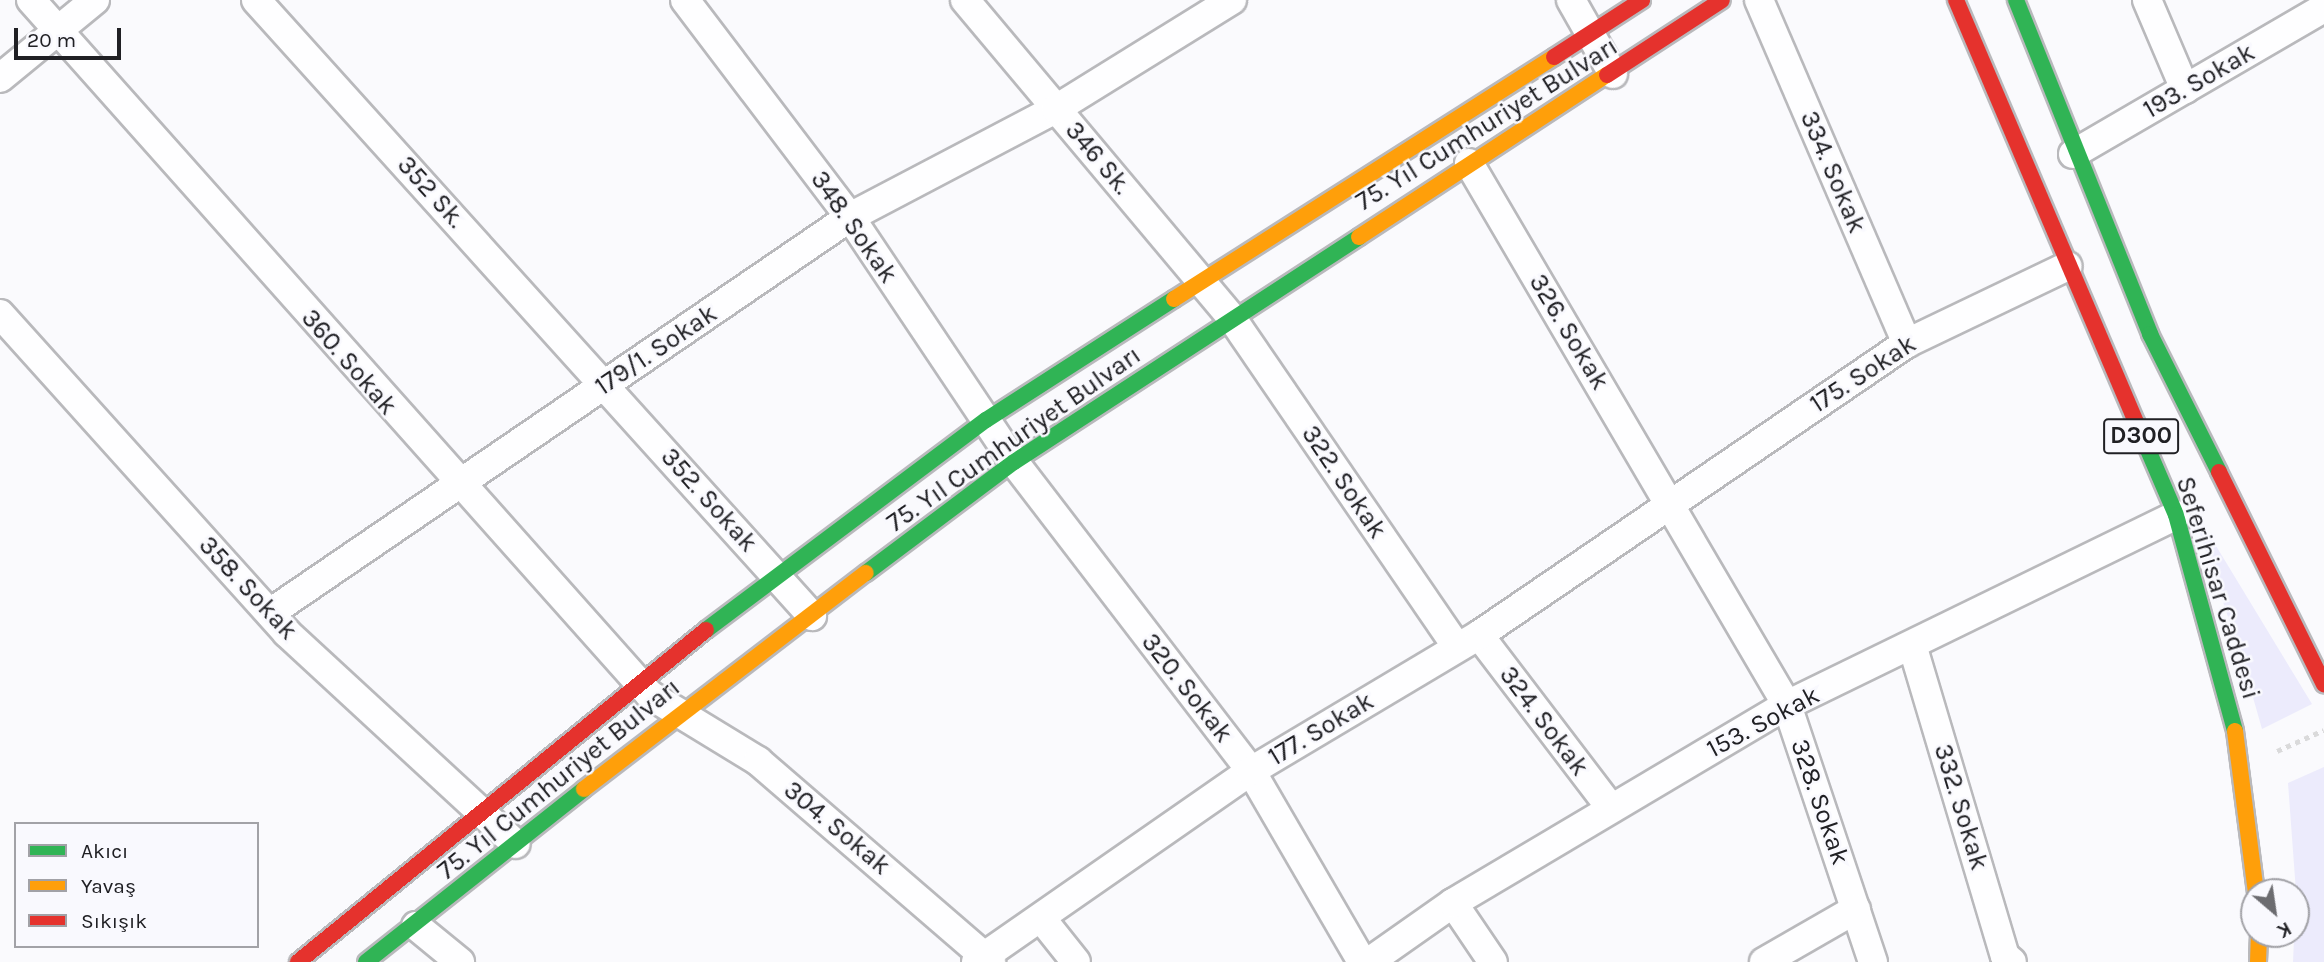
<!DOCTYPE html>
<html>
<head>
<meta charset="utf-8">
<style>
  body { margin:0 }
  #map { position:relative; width:2324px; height:962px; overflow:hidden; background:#fafafd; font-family:Karla,sans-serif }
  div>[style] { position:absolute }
  .green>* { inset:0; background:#ecebfc }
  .path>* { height:4.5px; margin-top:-2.25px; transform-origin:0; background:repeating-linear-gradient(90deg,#dadadb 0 5px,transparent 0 10px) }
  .roads { filter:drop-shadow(2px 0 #b9b9bc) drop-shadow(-2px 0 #b9b9bc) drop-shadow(0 2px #b9b9bc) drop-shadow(0 -2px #b9b9bc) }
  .street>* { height:28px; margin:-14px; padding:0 14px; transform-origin:14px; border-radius:14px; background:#fefeff }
  .fast>* { height:16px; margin:-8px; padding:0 8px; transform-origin:8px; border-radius:8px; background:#30b455 }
  .slow>* { height:16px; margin:-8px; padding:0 8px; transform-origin:8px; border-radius:8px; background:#ff9f0a }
  .jam>* { height:16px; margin:-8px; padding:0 8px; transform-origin:8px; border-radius:8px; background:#e5322d }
  span { translate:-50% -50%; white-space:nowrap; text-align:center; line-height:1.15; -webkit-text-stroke:5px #f9f9fe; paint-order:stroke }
  .shield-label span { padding:2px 5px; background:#f9f9fe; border:2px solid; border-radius:5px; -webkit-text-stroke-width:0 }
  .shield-label { font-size:24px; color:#202024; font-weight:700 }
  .street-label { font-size:26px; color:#202024 }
  .legend { position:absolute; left:14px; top:822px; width:245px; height:126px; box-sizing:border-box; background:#f9f9fe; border:2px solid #a2a2a7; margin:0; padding:9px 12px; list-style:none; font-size:21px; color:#202024 }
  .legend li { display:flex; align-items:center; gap:14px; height:35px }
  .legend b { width:35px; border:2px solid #a2a2a7 }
  .north { position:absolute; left:2240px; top:878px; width:70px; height:70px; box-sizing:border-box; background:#f9f9fe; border:2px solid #a2a2a7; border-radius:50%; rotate:151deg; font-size:19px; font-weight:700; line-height:28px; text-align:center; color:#202024 }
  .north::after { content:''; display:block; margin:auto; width:24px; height:32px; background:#6c6c70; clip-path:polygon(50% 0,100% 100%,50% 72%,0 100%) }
  .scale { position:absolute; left:14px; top:28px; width:107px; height:32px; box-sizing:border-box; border:4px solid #202024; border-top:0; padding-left:9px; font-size:21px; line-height:24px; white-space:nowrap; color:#202024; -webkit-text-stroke:5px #f9f9fe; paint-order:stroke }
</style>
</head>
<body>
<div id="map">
  <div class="green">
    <i style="clip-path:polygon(2190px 503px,2312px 704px,2262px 729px,2242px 659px)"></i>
    <i style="clip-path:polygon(2324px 767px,2324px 962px,2293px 962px,2296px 892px,2288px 783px)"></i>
  </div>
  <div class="path">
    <i style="left:2277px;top:751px;width:51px;rotate:-24.1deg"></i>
  </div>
  <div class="roads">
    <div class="street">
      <i style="left:31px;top:0;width:931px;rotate:48.31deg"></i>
      <i style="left:650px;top:695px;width:127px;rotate:31.4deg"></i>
      <i style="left:758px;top:761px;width:308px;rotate:40.8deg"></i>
      <i style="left:256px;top:0;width:830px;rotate:47.93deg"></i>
      <i style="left:685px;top:0;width:273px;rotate:52.8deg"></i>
      <i style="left:850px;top:217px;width:295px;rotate:56.2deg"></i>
      <i style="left:1014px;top:462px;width:389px;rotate:52.5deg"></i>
      <i style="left:1251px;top:771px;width:221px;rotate:59.8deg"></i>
      <i style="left:965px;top:0;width:414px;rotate:50deg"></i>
      <i style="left:1231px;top:317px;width:400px;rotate:55.6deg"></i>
      <i style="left:1571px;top:0;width:85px;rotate:60.4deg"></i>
      <i style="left:1759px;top:0;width:374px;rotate:66.7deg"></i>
      <i style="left:2147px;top:0;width:97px;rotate:66.9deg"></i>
      <i style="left:0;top:78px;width:123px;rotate:-39.4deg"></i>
      <i style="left:2073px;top:154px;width:290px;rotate:-30.2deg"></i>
      <i style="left:1469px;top:163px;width:628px;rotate:59.6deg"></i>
      <i style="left:1787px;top:705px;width:271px;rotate:71.5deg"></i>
      <i style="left:0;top:314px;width:429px;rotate:48deg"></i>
      <i style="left:287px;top:633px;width:311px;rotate:42.7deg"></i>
      <i style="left:270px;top:613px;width:702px;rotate:-34.32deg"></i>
      <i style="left:850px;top:217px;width:233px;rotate:-27.7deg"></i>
      <i style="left:1056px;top:109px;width:207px;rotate:-31.8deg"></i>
      <i style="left:1479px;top:635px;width:216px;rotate:52.7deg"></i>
      <i style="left:1913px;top:648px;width:321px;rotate:73.4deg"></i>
      <i style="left:2005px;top:956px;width:9px;rotate:41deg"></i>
      <i style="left:1453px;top:903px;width:71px;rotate:55.9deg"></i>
      <i style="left:1041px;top:918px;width:56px;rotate:51.5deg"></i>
      <i style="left:416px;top:926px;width:57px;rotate:39.3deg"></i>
      <i style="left:976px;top:962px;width:335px;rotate:-34.8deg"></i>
      <i style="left:1251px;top:771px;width:265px;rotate:-30.8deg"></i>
      <i style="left:1479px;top:635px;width:518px;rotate:-34.3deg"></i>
      <i style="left:1907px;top:343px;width:178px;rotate:-25.6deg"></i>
      <i style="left:1369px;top:962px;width:103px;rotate:-35.1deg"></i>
      <i style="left:1453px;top:903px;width:388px;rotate:-30.7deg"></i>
      <i style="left:1787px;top:705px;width:433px;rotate:-26deg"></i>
      <i style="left:1764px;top:962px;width:106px;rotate:-29.9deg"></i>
    </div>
    <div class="fast">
      <i style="left:2016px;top:0;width:360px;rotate:68.1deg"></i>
      <i style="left:2150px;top:334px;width:154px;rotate:63.4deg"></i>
      <i style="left:2136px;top:422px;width:101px;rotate:66.7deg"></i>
      <i style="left:2176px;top:515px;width:224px;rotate:74.7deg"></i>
      <i style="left:866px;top:573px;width:185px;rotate:-36.9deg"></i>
      <i style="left:1014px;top:462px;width:412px;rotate:-33.1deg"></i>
      <i style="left:706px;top:630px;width:350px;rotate:-36.9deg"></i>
      <i style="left:986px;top:420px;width:224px;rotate:-32.8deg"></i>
      <i style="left:366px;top:962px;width:278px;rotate:-38.4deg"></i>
    </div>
    <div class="slow">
      <i style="left:1359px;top:237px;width:296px;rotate:-33.2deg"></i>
      <i style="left:1174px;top:299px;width:451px;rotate:-32.5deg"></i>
      <i style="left:2235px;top:731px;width:162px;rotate:82.6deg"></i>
      <i style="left:584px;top:789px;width:355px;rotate:-37.5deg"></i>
      <i style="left:2258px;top:962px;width:28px;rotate:-88deg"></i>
    </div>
    <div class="jam">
      <i style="left:1956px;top:0;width:459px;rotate:66.9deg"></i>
      <i style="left:1554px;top:57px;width:105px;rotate:-32.9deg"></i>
      <i style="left:1607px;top:75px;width:137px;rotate:-33.1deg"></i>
      <i style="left:2219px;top:472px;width:237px;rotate:63.7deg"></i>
      <i style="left:298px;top:962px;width:526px;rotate:-39.14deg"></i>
    </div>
  </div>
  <div class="shield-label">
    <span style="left:2141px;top:436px">D300</span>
  </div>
  <div class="street-label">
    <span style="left:2199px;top:81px;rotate:-30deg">193. Sokak</span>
    <span style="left:1487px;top:124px;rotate:-32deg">75. Yıl Cumhuriyet Bulvarı</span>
    <span style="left:1098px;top:158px;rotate:50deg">346 Sk.</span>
    <span style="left:1833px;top:172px;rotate:67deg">334. Sokak</span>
    <span style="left:431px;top:192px;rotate:48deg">352 Sk.</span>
    <span style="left:854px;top:227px;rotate:55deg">348. Sokak</span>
    <span style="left:1569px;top:332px;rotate:59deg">326. Sokak</span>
    <span style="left:656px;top:350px;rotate:-34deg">179/1. Sokak</span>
    <span style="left:349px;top:362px;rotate:49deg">360. Sokak</span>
    <span style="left:1863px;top:374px;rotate:-33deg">175. Sokak</span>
    <span style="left:1014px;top:439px;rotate:-35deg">75. Yıl Cumhuriyet Bulvarı</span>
    <span style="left:1344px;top:482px;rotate:56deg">322. Sokak</span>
    <span style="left:709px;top:500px;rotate:48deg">352. Sokak</span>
    <span style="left:248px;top:588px;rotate:47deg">358. Sokak</span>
    <span style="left:2218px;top:588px;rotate:73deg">Seferihisar Caddesi</span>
    <span style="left:1187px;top:688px;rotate:52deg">320. Sokak</span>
    <span style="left:1544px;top:721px;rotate:53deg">324. Sokak</span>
    <span style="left:1763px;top:722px;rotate:-28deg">153. Sokak</span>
    <span style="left:1321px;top:729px;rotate:-31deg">177. Sokak</span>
    <span style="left:559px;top:779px;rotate:-39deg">75. Yıl Cumhuriyet Bulvarı</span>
    <span style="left:1820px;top:802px;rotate:71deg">328. Sokak</span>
    <span style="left:1961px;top:807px;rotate:73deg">332. Sokak</span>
    <span style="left:837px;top:828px;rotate:40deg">304. Sokak</span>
  </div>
  <ul class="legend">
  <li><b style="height:9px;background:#30b455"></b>Akıcı</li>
  <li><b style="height:9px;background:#ff9f0a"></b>Yavaş</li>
  <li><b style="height:9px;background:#e5322d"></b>Sıkışık</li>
  </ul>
  <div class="north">K</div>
  <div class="scale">20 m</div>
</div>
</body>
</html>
